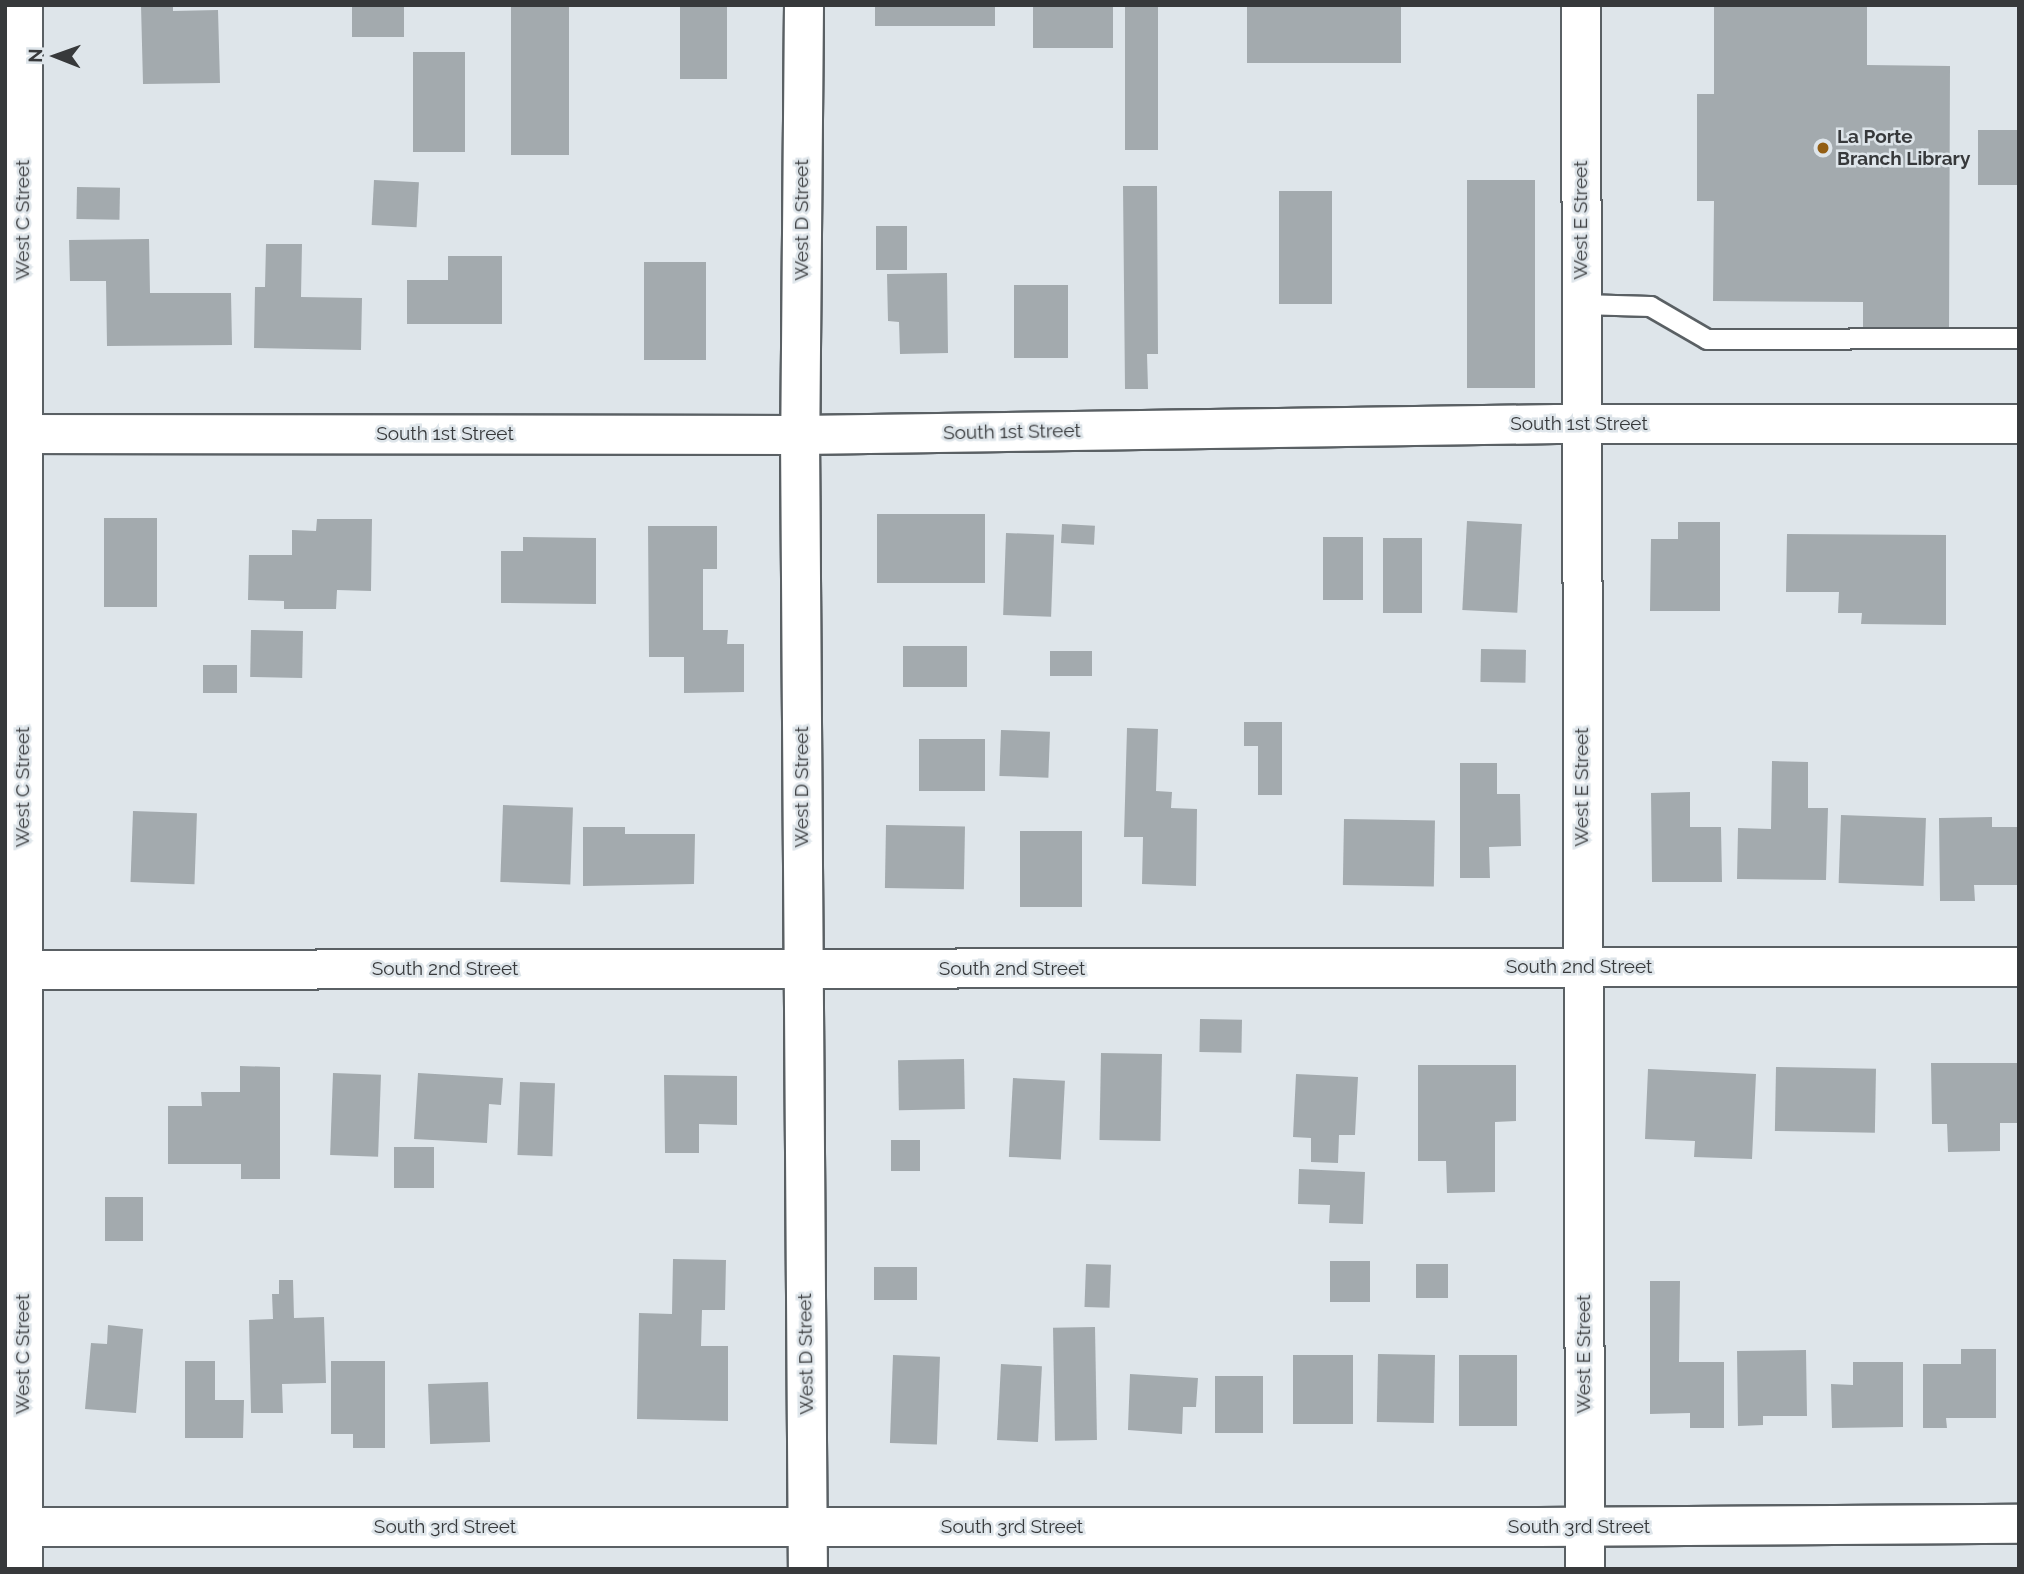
<!DOCTYPE html>
<html>
<head>
<meta charset="utf-8">
<style>
  body { margin:0 }
  #map { position:relative; width:2024px; height:1574px; overflow:hidden; background:#dee5ea; font-family:Raleway,sans-serif }
  div>[style] { position:absolute }
  .building>* { inset:0; background:#a3aaae; transform-origin:0 0 }
  .roads { filter:drop-shadow(2px 0 #5a6064) drop-shadow(-2px 0 #5a6064) drop-shadow(0 2px #5a6064) drop-shadow(0 -2px #5a6064) }
  .lane>* { height:19px; margin:-9.5px; padding:0 9.5px; transform-origin:9.5px; border-radius:9.5px; background:#fff }
  .street>* { height:38px; margin:-19px; padding:0 19px; transform-origin:19px; border-radius:19px; background:#fff }
  .dots>* { width:19px; height:19px; translate:-50% -50%; box-sizing:border-box; border:4px solid #dee5ea; border-radius:50% }
  span { translate:-50% -50%; white-space:nowrap; text-align:center; line-height:1.15; -webkit-text-stroke:5px #dee5ea; paint-order:stroke }
  .poi-label { font-size:19px; color:#37393b; font-weight:700 }
  .left { translate:0 -50%; text-align:left }
  .street-label { font-size:19px; color:#37393b }
  .frame { position:absolute; inset:0; border:7px solid #37393b; pointer-events:none }
  .north { position:absolute; left:21px; top:21px; width:70px; height:70px; -webkit-text-stroke:5px #dee5ea; paint-order:stroke; rotate:271deg; font-size:19px; font-weight:700; line-height:28px; text-align:center; color:#37393b }
  .north::after { content:''; display:block; margin:auto; width:24px; height:32px; background:#37393b; clip-path:polygon(50% 0,100% 100%,50% 72%,0 100%) }
</style>
</head>
<body>
<div id="map">
  <div class="building">
    <i style="clip-path:polygon(141px 5px,173px 5px,173px 11px,218px 10px,220px 83px,143px 84px)"></i>
    <i style="left:352px;top:5px;width:52px;height:32px"></i>
    <i style="left:511px;top:5px;width:58px;height:150px"></i>
    <i style="left:680px;top:5px;width:47px;height:74px"></i>
    <i style="left:875px;top:5px;width:120px;height:21px"></i>
    <i style="left:1033px;top:5px;width:80px;height:43px"></i>
    <i style="left:1125px;top:5px;width:33px;height:145px"></i>
    <i style="left:1247px;top:5px;width:154px;height:58px"></i>
    <i style="clip-path:polygon(1714px 5px,1867px 5px,1867px 65px,1950px 66px,1949px 334px,1863px 334px,1863px 302px,1713px 301px,1714px 201px,1697px 201px,1697px 94px,1714px 94px)"></i>
    <i style="left:413px;top:52px;width:52px;height:100px"></i>
    <i style="left:1978px;top:130px;width:41px;height:55px"></i>
    <i style="left:374px;top:180px;width:45px;height:45px;rotate:3deg"></i>
    <i style="left:1467px;top:180px;width:68px;height:208px"></i>
    <i style="clip-path:polygon(1123px 186px,1157px 186px,1158px 354px,1147px 354px,1148px 389px,1125px 389px)"></i>
    <i style="left:77px;top:187px;width:43px;height:32px;rotate:1deg"></i>
    <i style="left:1279px;top:191px;width:53px;height:113px"></i>
    <i style="left:876px;top:226px;width:31px;height:44px"></i>
    <i style="clip-path:polygon(149px 239px,150px 293px,231px 293px,232px 345px,107px 346px,106px 281px,70px 281px,69px 240px)"></i>
    <i style="clip-path:polygon(266px 244px,302px 244px,301px 297px,362px 298px,361px 350px,254px 348px,255px 287px,265px 287px)"></i>
    <i style="clip-path:polygon(448px 256px,502px 256px,502px 324px,407px 324px,407px 280px,448px 280px)"></i>
    <i style="left:644px;top:262px;width:62px;height:98px"></i>
    <i style="clip-path:polygon(947px 273px,948px 353px,900px 354px,899px 322px,888px 321px,887px 274px)"></i>
    <i style="left:1014px;top:285px;width:54px;height:73px"></i>
    <i style="left:985px;top:514px;width:69px;height:108px;rotate:90deg"></i>
    <i style="left:157px;top:518px;width:89px;height:53px;rotate:90deg"></i>
    <i style="clip-path:polygon(317px 519px,372px 519px,371px 591px,337px 590px,336px 609px,284px 609px,284px 601px,248px 600px,249px 555px,292px 555px,292px 530px,316px 531px)"></i>
    <i style="left:1467px;top:521px;width:55px;height:89px;rotate:3deg"></i>
    <i style="clip-path:polygon(1678px 522px,1720px 522px,1720px 611px,1650px 611px,1651px 539px,1678px 539px)"></i>
    <i style="left:1062px;top:524px;width:33px;height:19px;rotate:3deg"></i>
    <i style="clip-path:polygon(648px 526px,717px 526px,717px 569px,703px 569px,703px 630px,728px 630px,727px 644px,744px 644px,744px 692px,684px 693px,684px 657px,649px 657px)"></i>
    <i style="left:1006px;top:533px;width:48px;height:82px;rotate:2deg"></i>
    <i style="clip-path:polygon(1787px 534px,1946px 535px,1946px 625px,1861px 624px,1862px 613px,1838px 613px,1839px 592px,1786px 592px)"></i>
    <i style="clip-path:polygon(523px 537px,596px 538px,596px 604px,501px 603px,501px 551px,523px 551px)"></i>
    <i style="left:1323px;top:537px;width:40px;height:63px"></i>
    <i style="left:1383px;top:538px;width:39px;height:75px"></i>
    <i style="left:251px;top:630px;width:52px;height:47px;rotate:1deg"></i>
    <i style="left:903px;top:646px;width:64px;height:41px"></i>
    <i style="left:1481px;top:649px;width:45px;height:33px;rotate:1deg"></i>
    <i style="left:1050px;top:651px;width:42px;height:25px"></i>
    <i style="left:203px;top:665px;width:34px;height:28px"></i>
    <i style="clip-path:polygon(1244px 722px,1282px 722px,1282px 795px,1258px 795px,1258px 746px,1244px 746px)"></i>
    <i style="clip-path:polygon(1127px 728px,1158px 729px,1156px 791px,1172px 792px,1171px 808px,1197px 809px,1196px 886px,1142px 884px,1143px 837px,1124px 837px)"></i>
    <i style="left:1001px;top:730px;width:49px;height:46px;rotate:2deg"></i>
    <i style="left:919px;top:739px;width:66px;height:52px"></i>
    <i style="clip-path:polygon(1772px 761px,1808px 762px,1808px 808px,1828px 808px,1826px 880px,1737px 879px,1738px 828px,1771px 829px)"></i>
    <i style="clip-path:polygon(1460px 763px,1497px 763px,1497px 794px,1520px 794px,1521px 846px,1489px 847px,1490px 878px,1460px 878px)"></i>
    <i style="clip-path:polygon(1690px 792px,1690px 827px,1721px 827px,1722px 882px,1652px 882px,1651px 793px)"></i>
    <i style="left:503px;top:805px;width:70px;height:77px;rotate:2deg"></i>
    <i style="left:133px;top:811px;width:64px;height:71px;rotate:2deg"></i>
    <i style="left:1841px;top:815px;width:85px;height:68px;rotate:2deg"></i>
    <i style="clip-path:polygon(1992px 817px,1992px 827px,2019px 827px,2019px 885px,1974px 885px,1975px 901px,1940px 901px,1939px 818px)"></i>
    <i style="left:1344px;top:819px;width:91px;height:66px;rotate:1deg"></i>
    <i style="left:886px;top:825px;width:79px;height:63px;rotate:1deg"></i>
    <i style="clip-path:polygon(583px 827px,625px 827px,625px 834px,695px 834px,694px 884px,583px 886px)"></i>
    <i style="left:1082px;top:831px;width:76px;height:62px;rotate:90deg"></i>
    <i style="left:1200px;top:1019px;width:42px;height:33px;rotate:1deg"></i>
    <i style="left:1101px;top:1053px;width:61px;height:87px;rotate:1deg"></i>
    <i style="left:964px;top:1059px;width:50px;height:66px;rotate:89deg"></i>
    <i style="clip-path:polygon(1931px 1063px,2019px 1063px,2019px 1123px,2000px 1123px,2000px 1151px,1948px 1152px,1947px 1124px,1932px 1124px)"></i>
    <i style="clip-path:polygon(1418px 1065px,1516px 1065px,1516px 1121px,1495px 1122px,1495px 1192px,1447px 1193px,1446px 1161px,1418px 1161px)"></i>
    <i style="clip-path:polygon(240px 1066px,280px 1067px,280px 1179px,241px 1179px,241px 1164px,168px 1164px,168px 1106px,202px 1106px,201px 1092px,240px 1092px)"></i>
    <i style="left:1776px;top:1067px;width:100px;height:64px;rotate:1deg"></i>
    <i style="clip-path:polygon(1648px 1069px,1756px 1074px,1752px 1159px,1694px 1157px,1695px 1141px,1645px 1139px)"></i>
    <i style="left:333px;top:1073px;width:48px;height:82px;rotate:2deg"></i>
    <i style="clip-path:polygon(418px 1073px,503px 1078px,501px 1105px,489px 1104px,487px 1143px,414px 1139px)"></i>
    <i style="clip-path:polygon(1296px 1074px,1358px 1077px,1355px 1135px,1339px 1135px,1338px 1163px,1311px 1162px,1311px 1138px,1293px 1137px)"></i>
    <i style="clip-path:polygon(664px 1075px,737px 1076px,737px 1125px,699px 1124px,699px 1153px,665px 1153px)"></i>
    <i style="left:1013px;top:1078px;width:52px;height:79px;rotate:3deg"></i>
    <i style="left:520px;top:1082px;width:35px;height:73px;rotate:2deg"></i>
    <i style="left:891px;top:1140px;width:29px;height:31px"></i>
    <i style="left:394px;top:1147px;width:40px;height:41px"></i>
    <i style="clip-path:polygon(1299px 1169px,1365px 1172px,1363px 1224px,1329px 1223px,1330px 1205px,1298px 1204px)"></i>
    <i style="left:105px;top:1197px;width:38px;height:44px"></i>
    <i style="clip-path:polygon(673px 1259px,726px 1260px,725px 1310px,702px 1310px,701px 1346px,728px 1346px,728px 1421px,637px 1419px,639px 1313px,672px 1314px)"></i>
    <i style="left:1370px;top:1261px;width:41px;height:40px;rotate:90deg"></i>
    <i style="left:1086px;top:1264px;width:25px;height:43px;rotate:2deg"></i>
    <i style="left:1416px;top:1264px;width:32px;height:34px"></i>
    <i style="left:874px;top:1267px;width:43px;height:33px"></i>
    <i style="clip-path:polygon(279px 1280px,293px 1280px,294px 1318px,324px 1317px,326px 1383px,282px 1384px,283px 1413px,251px 1413px,249px 1320px,273px 1319px,272px 1294px,279px 1294px)"></i>
    <i style="clip-path:polygon(1650px 1281px,1680px 1281px,1679px 1362px,1724px 1362px,1724px 1428px,1690px 1428px,1690px 1413px,1650px 1414px)"></i>
    <i style="clip-path:polygon(108px 1325px,143px 1329px,136px 1413px,85px 1409px,91px 1343px,107px 1344px)"></i>
    <i style="left:1095px;top:1327px;width:113px;height:42px;rotate:89deg"></i>
    <i style="clip-path:polygon(1961px 1349px,1996px 1349px,1996px 1418px,1946px 1418px,1947px 1428px,1923px 1428px,1923px 1364px,1961px 1364px)"></i>
    <i style="clip-path:polygon(1806px 1350px,1807px 1416px,1763px 1416px,1763px 1425px,1738px 1426px,1737px 1351px)"></i>
    <i style="left:1378px;top:1354px;width:57px;height:68px;rotate:1deg"></i>
    <i style="left:893px;top:1355px;width:47px;height:88px;rotate:2deg"></i>
    <i style="left:1293px;top:1355px;width:60px;height:69px"></i>
    <i style="left:1459px;top:1355px;width:58px;height:71px"></i>
    <i style="clip-path:polygon(185px 1361px,215px 1361px,215px 1400px,244px 1400px,243px 1438px,185px 1438px)"></i>
    <i style="clip-path:polygon(331px 1361px,385px 1361px,385px 1448px,353px 1448px,353px 1434px,331px 1434px)"></i>
    <i style="clip-path:polygon(1853px 1362px,1903px 1362px,1903px 1427px,1832px 1428px,1831px 1384px,1853px 1385px)"></i>
    <i style="left:1001px;top:1364px;width:41px;height:76px;rotate:3deg"></i>
    <i style="clip-path:polygon(1130px 1374px,1198px 1378px,1196px 1407px,1183px 1407px,1182px 1434px,1128px 1430px)"></i>
    <i style="left:1215px;top:1376px;width:48px;height:57px"></i>
    <i style="left:488px;top:1382px;width:60px;height:60px;rotate:88deg"></i>
  </div>
  <div class="roads">
    <div class="lane">
      <i style="left:1581px;top:304px;width:69px;rotate:1.7deg"></i>
      <i style="left:1650px;top:306px;width:66px;rotate:30.1deg"></i>
      <i style="left:1707px;top:339px;width:312px;rotate:-0.2deg"></i>
    </div>
    <div class="street">
      <i style="left:804px;top:5px;width:430px;rotate:90.5deg"></i>
      <i style="left:800px;top:435px;width:1134px;rotate:89.6deg"></i>
      <i style="left:1581px;top:5px;width:1564px;rotate:89.85deg"></i>
      <i style="left:5px;top:434px;width:795px;rotate:0.07deg"></i>
      <i style="left:800px;top:435px;width:757px;rotate:-0.83deg"></i>
      <i style="left:1557px;top:424px;width:462px"></i>
      <i style="left:5px;top:970px;width:2014px;rotate:-0.09deg"></i>
      <i style="left:5px;top:1527px;width:1534px"></i>
      <i style="left:1539px;top:1527px;width:480px;rotate:-0.4deg"></i>
      <i style="left:23px;top:1569px;width:1564px;rotate:-90deg"></i>
    </div>
  </div>
  <div class="dots">
    <i style="left:1823px;top:148px;background:#935e13"></i>
  </div>
  <div class="poi-label">
    <span class="left" style="left:1837px;top:148px">La Porte<br>Branch Library</span>
  </div>
  <div class="street-label">
    <span style="left:23px;top:220px;rotate:-90deg">West C Street</span>
    <span style="left:802px;top:220px;rotate:-90deg">West D Street</span>
    <span style="left:1581px;top:220px;rotate:-90deg">West E Street</span>
    <span style="left:1579px;top:424px">South 1st Street</span>
    <span style="left:1012px;top:432px;rotate:-1deg">South 1st Street</span>
    <span style="left:445px;top:434px">South 1st Street</span>
    <span style="left:23px;top:787px;rotate:-90deg">West C Street</span>
    <span style="left:802px;top:787px;rotate:-90deg">West D Street</span>
    <span style="left:1582px;top:787px;rotate:-90deg">West E Street</span>
    <span style="left:1579px;top:967px">South 2nd Street</span>
    <span style="left:445px;top:969px">South 2nd Street</span>
    <span style="left:1012px;top:969px">South 2nd Street</span>
    <span style="left:23px;top:1354px;rotate:-90deg">West C Street</span>
    <span style="left:806px;top:1354px;rotate:-91deg">West D Street</span>
    <span style="left:1584px;top:1354px;rotate:-90deg">West E Street</span>
    <span style="left:445px;top:1527px">South 3rd Street</span>
    <span style="left:1012px;top:1527px">South 3rd Street</span>
    <span style="left:1579px;top:1527px">South 3rd Street</span>
  </div>
  <div class="frame"></div>
  <div class="north">N</div>
</div>
</body>
</html>
